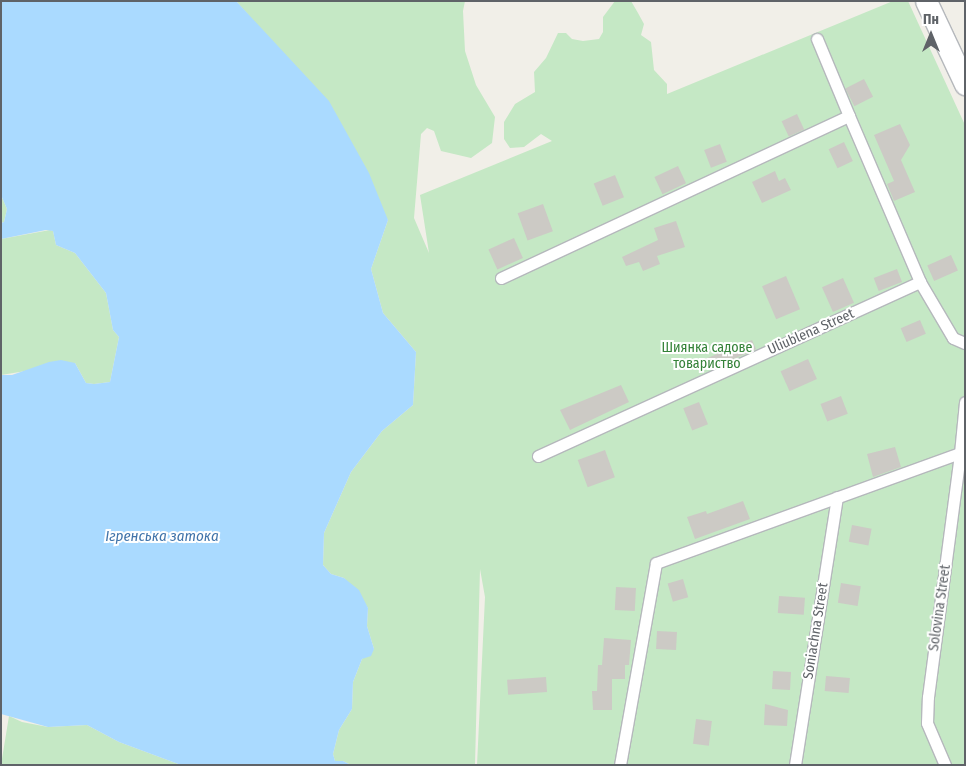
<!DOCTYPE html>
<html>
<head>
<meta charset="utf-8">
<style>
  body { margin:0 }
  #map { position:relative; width:966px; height:766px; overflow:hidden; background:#f1efe8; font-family:"Fira Sans Condensed",sans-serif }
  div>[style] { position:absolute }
  .green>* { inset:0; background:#c5e8c5 }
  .water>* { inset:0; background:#aadaff }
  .building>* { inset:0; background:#cccac5; transform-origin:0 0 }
  .roads { filter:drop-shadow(1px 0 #b5b8bc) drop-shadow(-1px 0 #b5b8bc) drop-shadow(0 1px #b5b8bc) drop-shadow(0 -1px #b5b8bc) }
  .service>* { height:11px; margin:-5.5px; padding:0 5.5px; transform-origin:5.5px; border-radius:5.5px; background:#fff }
  .minor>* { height:21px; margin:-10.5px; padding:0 10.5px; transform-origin:10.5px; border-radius:10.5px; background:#fff }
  span { translate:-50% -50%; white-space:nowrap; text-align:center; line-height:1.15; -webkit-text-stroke:4px #fff; paint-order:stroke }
  .street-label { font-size:14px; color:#5f6368 }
  .park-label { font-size:14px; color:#348238 }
  .water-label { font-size:15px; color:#4174aa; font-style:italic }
  .frame { position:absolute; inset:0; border:2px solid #5f6368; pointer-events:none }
  .north { position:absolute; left:906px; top:10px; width:50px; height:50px; -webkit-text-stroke:4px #fff; paint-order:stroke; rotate:0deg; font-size:14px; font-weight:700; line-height:20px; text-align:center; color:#5f6368 }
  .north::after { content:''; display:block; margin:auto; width:18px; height:22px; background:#5f6368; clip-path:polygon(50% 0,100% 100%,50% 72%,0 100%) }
</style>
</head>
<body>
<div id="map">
  <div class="green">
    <i style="clip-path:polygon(236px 1px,465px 1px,463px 11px,465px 51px,476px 85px,495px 117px,492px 143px,471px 158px,441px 151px,434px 131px,427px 128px,421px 134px,414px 218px,429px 253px,420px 195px,552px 141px,541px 134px,524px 147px,510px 148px,504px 139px,504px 122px,515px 104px,535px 92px,534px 72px,546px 58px,558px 33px,566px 33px,572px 39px,583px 41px,599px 39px,603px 32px,603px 17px,615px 1px,631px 1px,638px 13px,644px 24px,641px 35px,651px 42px,654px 70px,667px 84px,667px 94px,893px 1px,908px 1px,965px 125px,965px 765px,477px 765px,485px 597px,480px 569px,475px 765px,351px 765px,343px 761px,335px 761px,333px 754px,339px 730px,352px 709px,353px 682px,362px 659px,374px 649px,367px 626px,368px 608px,344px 578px,331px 574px,323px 565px,324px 533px,351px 472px,382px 431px,413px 405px,416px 352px,383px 313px,371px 269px,388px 220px,251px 18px)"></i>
    <i style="clip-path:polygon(1px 195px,7px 209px,4px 222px,1px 223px)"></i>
    <i style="clip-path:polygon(50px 230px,53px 231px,56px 245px,75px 253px,106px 293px,113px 330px,119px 337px,110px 382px,94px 384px,86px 383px,75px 363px,1px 375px,1px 239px)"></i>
    <i style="clip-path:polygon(9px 716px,22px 722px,48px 727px,87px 725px,119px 742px,181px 765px,1px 765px)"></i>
  </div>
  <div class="water">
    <i style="clip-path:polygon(1px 1px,236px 1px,329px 101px,369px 173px,388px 220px,371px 269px,383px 313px,416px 352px,413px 405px,382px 431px,351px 472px,324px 533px,323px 565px,331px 574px,344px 578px,359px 590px,368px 608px,367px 626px,374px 649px,371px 656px,362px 659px,353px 682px,352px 709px,339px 730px,333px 754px,335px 761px,343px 761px,351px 765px,181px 765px,119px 742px,87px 725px,48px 727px,1px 714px,1px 375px,12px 375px,49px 362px,61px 360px,75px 363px,86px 383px,94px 384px,110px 382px,119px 337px,113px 330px,106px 293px,75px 253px,56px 245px,53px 231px,46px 230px,1px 239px,1px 223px,4px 222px,7px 209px,1px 195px)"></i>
  </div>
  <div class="building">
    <i style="left:864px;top:79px;width:20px;height:21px;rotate:63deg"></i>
    <i style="left:797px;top:114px;width:17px;height:17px;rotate:65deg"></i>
    <i style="clip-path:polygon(900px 124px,910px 145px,901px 160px,915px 192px,894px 201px,887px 184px,894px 181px,874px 135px)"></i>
    <i style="left:844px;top:142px;width:21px;height:17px;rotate:65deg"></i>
    <i style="left:720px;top:144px;width:19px;height:17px;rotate:69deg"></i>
    <i style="left:678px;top:166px;width:19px;height:26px;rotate:65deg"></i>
    <i style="clip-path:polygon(775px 171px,779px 181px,785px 178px,791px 190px,762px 203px,752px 182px)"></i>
    <i style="left:615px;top:175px;width:24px;height:23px;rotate:68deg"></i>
    <i style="left:543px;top:204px;width:29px;height:27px;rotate:70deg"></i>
    <i style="clip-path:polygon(676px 221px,685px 247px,657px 256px,660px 264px,643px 271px,639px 262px,626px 266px,622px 257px,658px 240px,654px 228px)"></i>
    <i style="left:514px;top:238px;width:22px;height:28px;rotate:66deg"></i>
    <i style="left:951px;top:255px;width:17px;height:26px;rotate:66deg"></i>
    <i style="left:897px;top:269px;width:14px;height:25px;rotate:69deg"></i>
    <i style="left:786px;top:276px;width:36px;height:26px;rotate:67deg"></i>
    <i style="left:843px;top:278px;width:27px;height:23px;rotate:66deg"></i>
    <i style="left:920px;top:320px;width:15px;height:21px;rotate:67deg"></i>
    <i style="clip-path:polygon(752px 340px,756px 349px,709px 370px,705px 359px)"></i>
    <i style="left:808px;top:359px;width:22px;height:30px;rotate:66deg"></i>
    <i style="clip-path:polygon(621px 385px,629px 402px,570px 430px,560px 410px)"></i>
    <i style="left:841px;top:396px;width:19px;height:22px;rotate:69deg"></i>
    <i style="left:699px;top:402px;width:24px;height:17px;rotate:68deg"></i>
    <i style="clip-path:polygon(895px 447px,901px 467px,873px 477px,867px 454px)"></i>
    <i style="left:605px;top:450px;width:29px;height:29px;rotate:70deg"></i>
    <i style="clip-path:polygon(743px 501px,750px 519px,695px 539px,687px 517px,706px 511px,707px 514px)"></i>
    <i style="left:852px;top:525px;width:20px;height:17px;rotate:11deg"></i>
    <i style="left:683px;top:579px;width:19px;height:16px;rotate:74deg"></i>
    <i style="left:841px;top:583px;width:20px;height:20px;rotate:9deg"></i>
    <i style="left:616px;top:587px;width:20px;height:23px;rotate:3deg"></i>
    <i style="left:779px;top:596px;width:26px;height:17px;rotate:4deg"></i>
    <i style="left:657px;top:631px;width:20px;height:18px;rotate:3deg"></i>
    <i style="clip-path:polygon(604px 638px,631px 640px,629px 665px,625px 665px,625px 679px,612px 679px,612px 710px,593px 710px,592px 691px,597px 691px,598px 665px,602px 665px)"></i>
    <i style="left:773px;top:671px;width:18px;height:18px;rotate:3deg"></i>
    <i style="left:826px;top:676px;width:24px;height:15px;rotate:5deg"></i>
    <i style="left:546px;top:677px;width:15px;height:39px;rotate:86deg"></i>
    <i style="clip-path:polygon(765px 704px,788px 710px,787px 726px,764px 725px)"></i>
    <i style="left:696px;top:719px;width:16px;height:25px;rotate:7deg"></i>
  </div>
  <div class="roads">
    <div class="service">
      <i style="left:817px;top:39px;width:83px;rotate:67.4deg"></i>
      <i style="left:501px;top:278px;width:384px;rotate:-25deg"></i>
      <i style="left:849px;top:116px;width:181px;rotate:66.8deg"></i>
      <i style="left:920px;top:282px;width:65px;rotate:59.5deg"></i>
      <i style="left:953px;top:338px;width:13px;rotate:23deg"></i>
      <i style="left:538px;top:456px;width:420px;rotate:-24.5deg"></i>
      <i style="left:620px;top:765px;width:205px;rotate:-79.9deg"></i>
      <i style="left:656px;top:563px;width:323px;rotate:-19.9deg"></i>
      <i style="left:960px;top:453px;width:51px;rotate:-84.4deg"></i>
      <i style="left:795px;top:765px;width:271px;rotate:-81.1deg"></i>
      <i style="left:945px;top:765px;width:46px;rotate:-113.2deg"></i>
      <i style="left:927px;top:723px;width:26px;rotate:-88deg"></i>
      <i style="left:928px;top:697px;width:246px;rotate:-82.5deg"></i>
      <i style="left:960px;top:453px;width:5px;rotate:-11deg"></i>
    </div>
    <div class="minor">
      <i style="left:926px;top:1px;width:92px;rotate:64.8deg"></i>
    </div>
  </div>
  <div class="street-label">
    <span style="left:811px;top:332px;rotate:-24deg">Uliublena Street</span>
    <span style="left:940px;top:608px;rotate:-82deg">Solovina Street</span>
    <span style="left:816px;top:631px;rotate:-81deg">Soniachna Street</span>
  </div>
  <div class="park-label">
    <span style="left:707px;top:356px">Шиянка садове<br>товариство</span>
  </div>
  <div class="water-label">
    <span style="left:162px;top:537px">Ігренська затока</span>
  </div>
  <div class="frame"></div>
  <div class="north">Пн</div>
</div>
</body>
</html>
